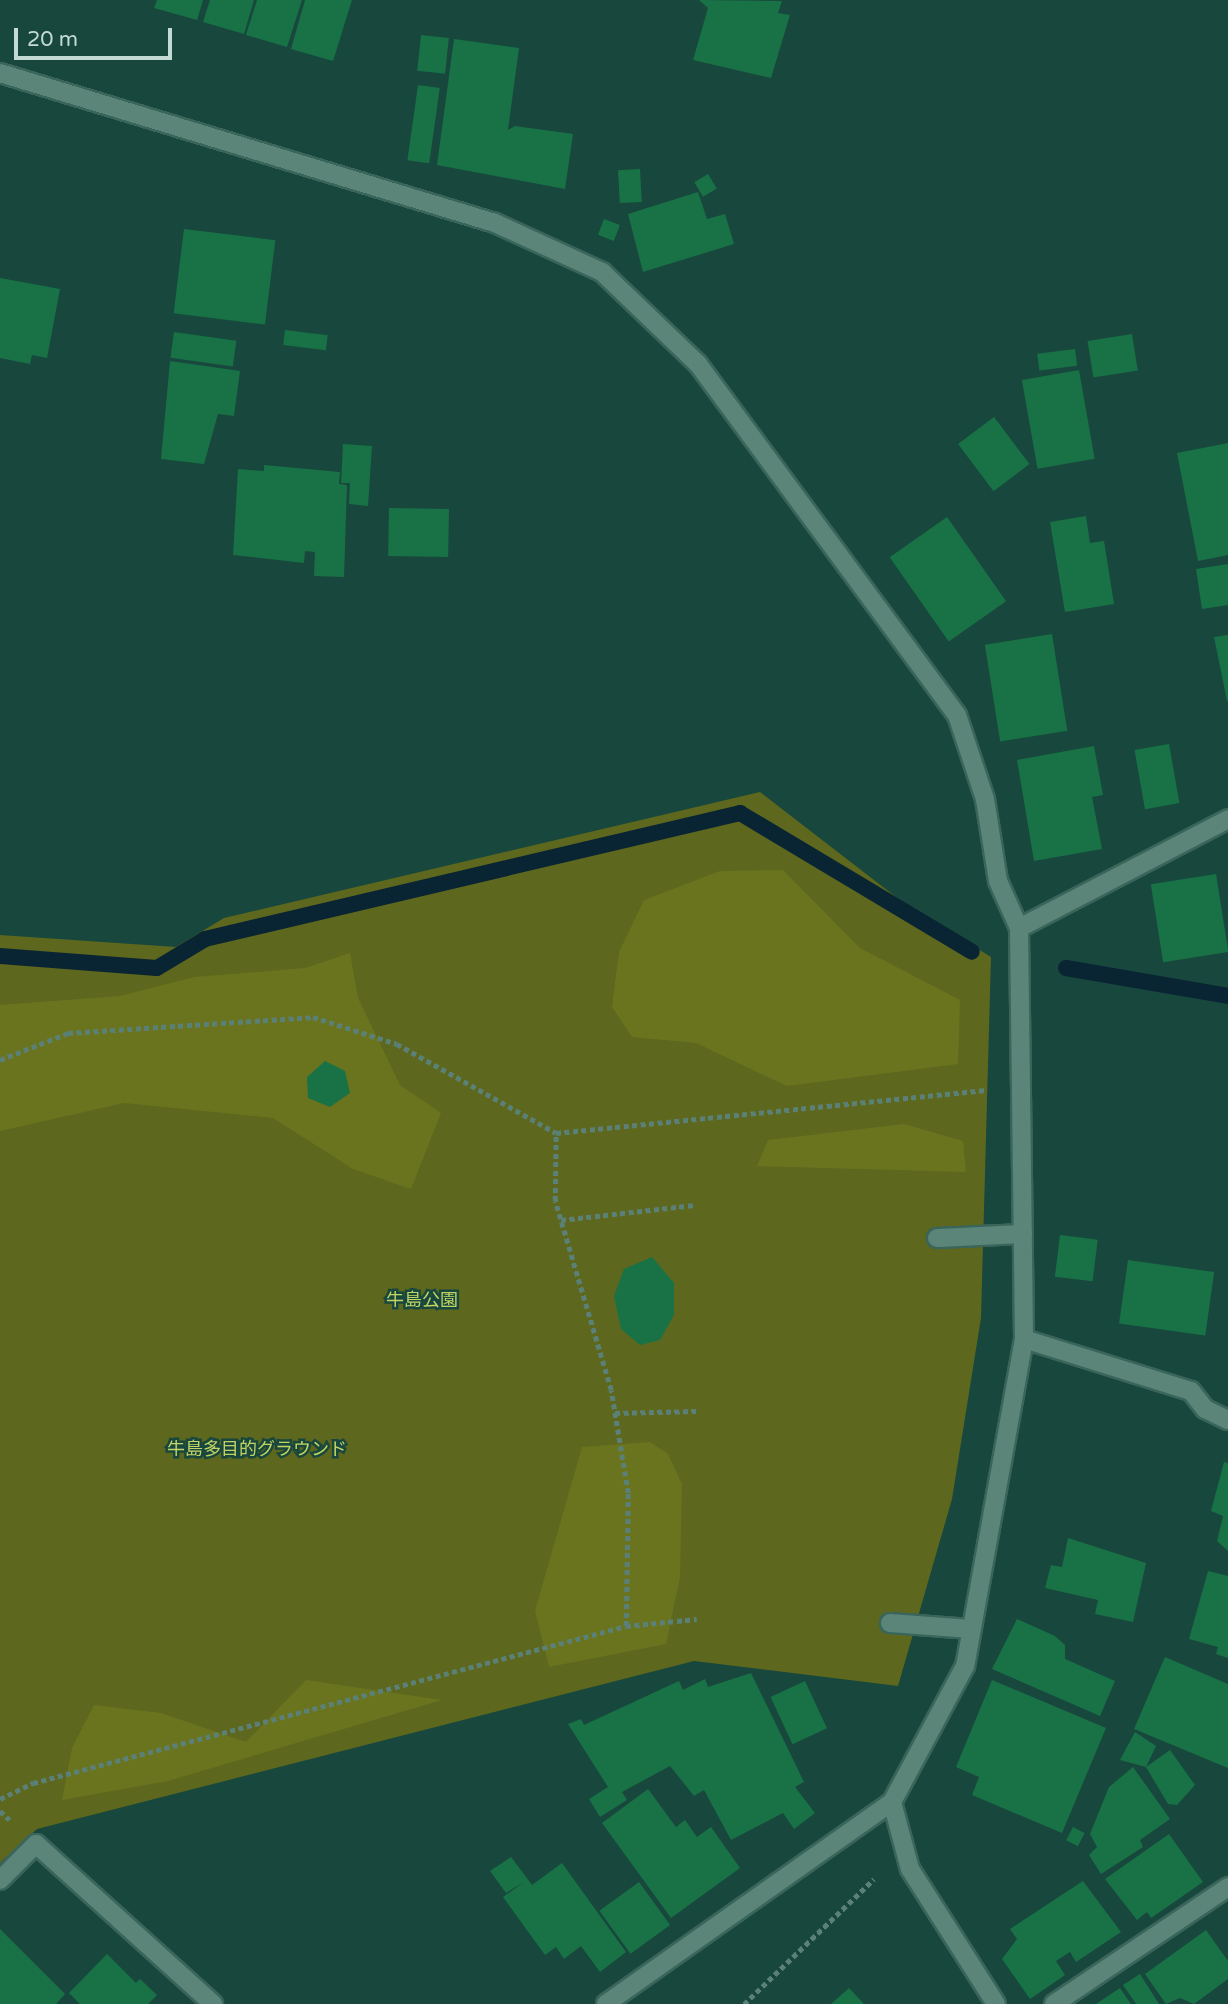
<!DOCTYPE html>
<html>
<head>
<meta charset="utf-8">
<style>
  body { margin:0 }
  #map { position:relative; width:1228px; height:2004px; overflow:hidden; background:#18473d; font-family:"Varela Round","Noto Sans JP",sans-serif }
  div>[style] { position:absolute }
  .green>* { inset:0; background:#5d671e }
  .forest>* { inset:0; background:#6a741f }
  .stream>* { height:16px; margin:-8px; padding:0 8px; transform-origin:8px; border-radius:8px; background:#092433 }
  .building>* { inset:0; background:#187246; transform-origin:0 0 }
  .path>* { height:4.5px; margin-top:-2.25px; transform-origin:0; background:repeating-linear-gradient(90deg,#5a8077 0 5px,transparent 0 8.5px) }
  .roads { filter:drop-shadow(2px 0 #3a655b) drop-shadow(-2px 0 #3a655b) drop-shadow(0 2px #3a655b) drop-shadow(0 -2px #3a655b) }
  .minor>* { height:18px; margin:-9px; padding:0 9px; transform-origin:9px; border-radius:9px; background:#5c857a }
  span { translate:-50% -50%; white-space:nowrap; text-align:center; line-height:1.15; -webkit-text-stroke:5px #18473d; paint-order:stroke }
  .park-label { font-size:18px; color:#c2d363 }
  .scale { position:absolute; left:14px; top:28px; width:158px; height:32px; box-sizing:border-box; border:4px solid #c3dbd4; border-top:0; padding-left:9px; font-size:21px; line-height:24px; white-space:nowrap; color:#c3dbd4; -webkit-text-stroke:5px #18473d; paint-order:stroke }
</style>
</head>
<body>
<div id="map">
  <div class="green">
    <i style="clip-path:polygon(760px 792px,905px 904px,991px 957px,981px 1318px,952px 1499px,898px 1686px,694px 1661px,37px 1829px,0 1863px,0 935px,176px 947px,224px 918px)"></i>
  </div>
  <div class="forest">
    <i style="clip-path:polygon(783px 870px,860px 948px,960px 1000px,958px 1064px,787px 1086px,696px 1043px,632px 1037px,612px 1007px,619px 952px,644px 900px,720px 871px)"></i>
    <i style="clip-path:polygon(350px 953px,358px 998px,400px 1085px,441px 1113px,411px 1189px,353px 1169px,273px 1118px,124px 1103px,0 1131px,0 1005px,120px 996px,194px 977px,305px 968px)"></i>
    <i style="clip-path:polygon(904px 1124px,963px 1141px,966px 1172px,757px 1166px,768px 1140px)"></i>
    <i style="clip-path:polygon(650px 1442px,668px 1454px,682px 1484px,680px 1577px,666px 1644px,549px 1667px,535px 1611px,582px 1447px)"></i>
    <i style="clip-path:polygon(306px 1680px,442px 1700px,168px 1781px,62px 1800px,72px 1748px,94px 1705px,161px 1713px,246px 1742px)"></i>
  </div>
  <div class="stream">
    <i style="left:0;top:956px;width:157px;rotate:4.4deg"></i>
    <i style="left:157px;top:968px;width:56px;rotate:-31.1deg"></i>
    <i style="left:205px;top:939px;width:550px;rotate:-13.25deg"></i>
    <i style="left:740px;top:813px;width:270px;rotate:30.9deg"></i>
    <i style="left:1066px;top:968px;width:164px;rotate:9.8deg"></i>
  </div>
  <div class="building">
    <i style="clip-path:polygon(157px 0,203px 0,197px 20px,154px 8px)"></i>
    <i style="clip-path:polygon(210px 0,254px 0,244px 34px,203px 22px)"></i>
    <i style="clip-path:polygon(257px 0,302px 0,287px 47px,246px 35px)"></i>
    <i style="clip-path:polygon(305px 0,352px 0,333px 61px,291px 49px)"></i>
    <i style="clip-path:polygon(699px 0,782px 1px,778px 13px,790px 15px,771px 78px,693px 60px,708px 8px)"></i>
    <i style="left:421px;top:35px;width:28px;height:36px;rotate:6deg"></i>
    <i style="clip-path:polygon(454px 39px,519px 48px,508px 130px,515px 126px,573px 134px,565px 189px,437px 165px)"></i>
    <i style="left:418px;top:85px;width:22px;height:76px;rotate:8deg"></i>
    <i style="left:640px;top:169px;width:33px;height:22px;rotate:87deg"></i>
    <i style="left:708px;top:174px;width:17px;height:16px;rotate:59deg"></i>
    <i style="clip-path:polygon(698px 192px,707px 219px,725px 214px,734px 244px,643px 272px,628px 214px)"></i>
    <i style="left:604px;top:219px;width:17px;height:17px;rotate:21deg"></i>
    <i style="left:184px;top:229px;width:92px;height:85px;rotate:7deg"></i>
    <i style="clip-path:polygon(0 278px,60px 289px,47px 358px,32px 355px,30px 364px,0 358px)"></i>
    <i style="left:285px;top:330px;width:43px;height:15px;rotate:7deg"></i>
    <i style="left:174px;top:332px;width:63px;height:26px;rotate:8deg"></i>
    <i style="left:1132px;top:334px;width:37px;height:45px;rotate:81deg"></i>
    <i style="left:1075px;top:349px;width:17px;height:38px;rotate:83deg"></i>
    <i style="clip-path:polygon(170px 361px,240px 371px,234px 416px,218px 414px,204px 464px,161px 459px)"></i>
    <i style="left:1079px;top:370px;width:90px;height:58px;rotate:80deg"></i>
    <i style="left:994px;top:417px;width:59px;height:45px;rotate:53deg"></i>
    <i style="clip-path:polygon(1228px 443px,1228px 555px,1198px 561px,1177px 453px)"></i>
    <i style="clip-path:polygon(343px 444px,372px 446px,368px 506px,349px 504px,350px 483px,341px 483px)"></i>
    <i style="clip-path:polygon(264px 465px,340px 472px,339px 484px,347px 485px,344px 577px,314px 576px,315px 552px,305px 551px,304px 563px,233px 555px,238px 469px,264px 471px)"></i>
    <i style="left:389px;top:508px;width:60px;height:48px;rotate:1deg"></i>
    <i style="clip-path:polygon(1086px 516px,1090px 543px,1104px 541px,1114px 604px,1065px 612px,1050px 522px)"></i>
    <i style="left:947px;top:517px;width:103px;height:70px;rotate:55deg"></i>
    <i style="clip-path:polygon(1228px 564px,1228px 605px,1202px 609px,1196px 569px)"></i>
    <i style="left:1052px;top:634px;width:98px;height:68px;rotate:81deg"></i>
    <i style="clip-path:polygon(1228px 635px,1228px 701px,1227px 701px,1214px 637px)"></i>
    <i style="left:1169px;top:744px;width:60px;height:35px;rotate:80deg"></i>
    <i style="clip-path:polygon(1094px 746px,1103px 795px,1092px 797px,1102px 849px,1034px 861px,1017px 760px)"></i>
    <i style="left:1216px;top:874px;width:79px;height:66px;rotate:81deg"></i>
    <i style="clip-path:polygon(325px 1061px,345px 1071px,350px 1093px,330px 1107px,308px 1098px,307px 1077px)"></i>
    <i style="left:1060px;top:1235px;width:38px;height:42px;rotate:7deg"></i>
    <i style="clip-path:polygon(652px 1257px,674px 1283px,674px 1315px,660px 1340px,640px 1345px,621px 1329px,614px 1296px,624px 1269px)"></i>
    <i style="left:1128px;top:1260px;width:87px;height:64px;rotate:8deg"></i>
    <i style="clip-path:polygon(1224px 1462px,1228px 1463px,1228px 1551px,1217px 1541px,1223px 1516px,1211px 1511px)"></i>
    <i style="clip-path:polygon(1068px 1538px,1146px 1563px,1133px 1622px,1095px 1614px,1098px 1600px,1045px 1588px,1051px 1565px,1062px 1567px)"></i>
    <i style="clip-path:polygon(1208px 1571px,1228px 1576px,1228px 1658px,1216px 1654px,1218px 1647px,1189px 1639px)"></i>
    <i style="clip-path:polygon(1017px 1619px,1055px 1636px,1065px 1645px,1065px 1659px,1115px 1681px,1100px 1716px,992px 1669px)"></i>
    <i style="clip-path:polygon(1165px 1657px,1228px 1684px,1228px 1768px,1134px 1729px)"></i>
    <i style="clip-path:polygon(751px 1673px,804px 1782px,795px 1787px,815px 1813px,794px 1829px,783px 1813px,731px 1840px,704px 1790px,694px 1796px,670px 1766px,622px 1792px,627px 1800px,600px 1817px,589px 1799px,608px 1787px,568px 1724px,581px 1719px,584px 1725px,679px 1681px,683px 1690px,705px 1679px,708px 1687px)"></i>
    <i style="clip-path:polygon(992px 1680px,1106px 1728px,1062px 1833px,972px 1795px,979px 1777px,956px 1767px)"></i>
    <i style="left:805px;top:1681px;width:52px;height:38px;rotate:65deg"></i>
    <i style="clip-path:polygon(1135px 1732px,1156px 1746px,1146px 1767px,1170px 1750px,1195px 1785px,1177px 1805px,1168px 1804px,1146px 1767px,1120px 1760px)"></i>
    <i style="clip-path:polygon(1133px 1767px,1170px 1819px,1140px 1840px,1143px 1847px,1101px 1874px,1089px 1855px,1097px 1847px,1090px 1834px,1109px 1787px)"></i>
    <i style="clip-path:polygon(648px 1789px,676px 1827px,685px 1820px,697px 1837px,711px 1827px,740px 1868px,671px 1918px,602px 1823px)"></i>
    <i style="left:1073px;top:1827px;width:13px;height:15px;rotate:27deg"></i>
    <i style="clip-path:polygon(1169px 1834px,1203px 1882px,1151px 1918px,1147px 1912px,1137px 1920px,1105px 1879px)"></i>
    <i style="clip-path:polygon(511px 1857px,532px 1885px,562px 1863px,626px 1952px,600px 1972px,581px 1946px,564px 1959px,556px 1947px,545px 1955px,503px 1897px,524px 1882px,506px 1893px,490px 1871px)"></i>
    <i style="clip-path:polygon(1083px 1881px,1121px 1932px,1076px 1962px,1070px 1952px,1056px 1961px,1065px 1975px,1030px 1999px,1002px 1959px,1017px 1939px,1010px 1929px)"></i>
    <i style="left:639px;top:1882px;width:53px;height:49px;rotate:54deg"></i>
    <i style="clip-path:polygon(0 1929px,65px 1994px,56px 2004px,0 2004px)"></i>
    <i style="clip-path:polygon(1206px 1930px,1228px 1961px,1228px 1979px,1194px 2004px,1180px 1998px,1166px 2004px,1145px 1974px)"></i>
    <i style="clip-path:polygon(107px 1954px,136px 1983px,140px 1979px,157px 1995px,148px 2004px,80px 2004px,69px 1993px)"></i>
    <i style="clip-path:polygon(1140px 1974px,1159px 2004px,1136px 2004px,1123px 1985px)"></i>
    <i style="clip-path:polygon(849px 1988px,864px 2004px,831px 2004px)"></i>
    <i style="clip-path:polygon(1120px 1988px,1131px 2004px,1096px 2004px)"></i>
  </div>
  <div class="path">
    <i style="left:0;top:1060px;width:73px;rotate:-21.7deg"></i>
    <i style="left:68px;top:1033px;width:246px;rotate:-3.7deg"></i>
    <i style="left:313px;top:1017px;width:88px;rotate:17.8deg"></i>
    <i style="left:397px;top:1044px;width:182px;rotate:29.2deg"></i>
    <i style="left:556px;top:1133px;width:432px;rotate:-5.7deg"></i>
    <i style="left:561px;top:1220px;width:134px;rotate:-6.4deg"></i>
    <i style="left:615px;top:1413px;width:81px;rotate:-1.4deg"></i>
    <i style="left:626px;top:1626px;width:71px;rotate:-5.6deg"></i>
    <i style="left:0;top:1799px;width:37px;rotate:-26deg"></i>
    <i style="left:33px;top:1783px;width:613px;rotate:-14.83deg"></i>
    <i style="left:626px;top:1626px;width:133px;rotate:-89.1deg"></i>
    <i style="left:628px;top:1493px;width:104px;rotate:-99.4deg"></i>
    <i style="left:611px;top:1390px;width:197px;rotate:-106.5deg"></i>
    <i style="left:555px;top:1201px;width:68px;rotate:-89.2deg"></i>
    <i style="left:0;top:1811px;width:13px;rotate:42deg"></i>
    <i style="left:744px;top:2004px;width:180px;rotate:-43.9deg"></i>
  </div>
  <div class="roads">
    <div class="minor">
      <i style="left:0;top:73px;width:517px;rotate:16.86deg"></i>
      <i style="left:495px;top:223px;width:118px;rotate:24.6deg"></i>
      <i style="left:602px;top:272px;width:133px;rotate:43.8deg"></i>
      <i style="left:698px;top:364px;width:436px;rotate:53.6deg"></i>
      <i style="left:957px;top:715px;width:89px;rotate:71.6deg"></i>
      <i style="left:985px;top:799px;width:83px;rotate:81deg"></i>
      <i style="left:998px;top:881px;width:51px;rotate:65.9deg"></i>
      <i style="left:1019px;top:928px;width:411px;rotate:89.3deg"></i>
      <i style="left:1024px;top:1339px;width:332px;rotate:100.2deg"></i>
      <i style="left:965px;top:1666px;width:154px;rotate:118.2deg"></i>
      <i style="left:892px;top:1802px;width:350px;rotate:144.8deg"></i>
      <i style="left:1019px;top:928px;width:236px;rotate:-27.5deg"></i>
      <i style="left:937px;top:1238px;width:86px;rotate:-2.7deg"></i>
      <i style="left:1024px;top:1339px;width:175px;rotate:17.3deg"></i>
      <i style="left:1191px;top:1391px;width:23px;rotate:52deg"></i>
      <i style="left:1205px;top:1409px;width:25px;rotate:26deg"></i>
      <i style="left:890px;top:1623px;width:81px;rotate:4.2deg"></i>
      <i style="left:892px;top:1802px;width:69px;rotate:75deg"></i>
      <i style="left:910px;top:1869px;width:160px;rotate:57.5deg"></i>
      <i style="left:0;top:1880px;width:51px;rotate:-45deg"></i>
      <i style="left:36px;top:1844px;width:239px;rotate:42.1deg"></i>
      <i style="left:1054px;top:2004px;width:210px;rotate:-33.9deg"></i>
    </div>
  </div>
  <div class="park-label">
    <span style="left:422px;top:1300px">牛島公園</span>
    <span style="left:257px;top:1449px">牛島多目的グラウンド</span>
  </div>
  <div class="scale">20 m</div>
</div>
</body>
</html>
